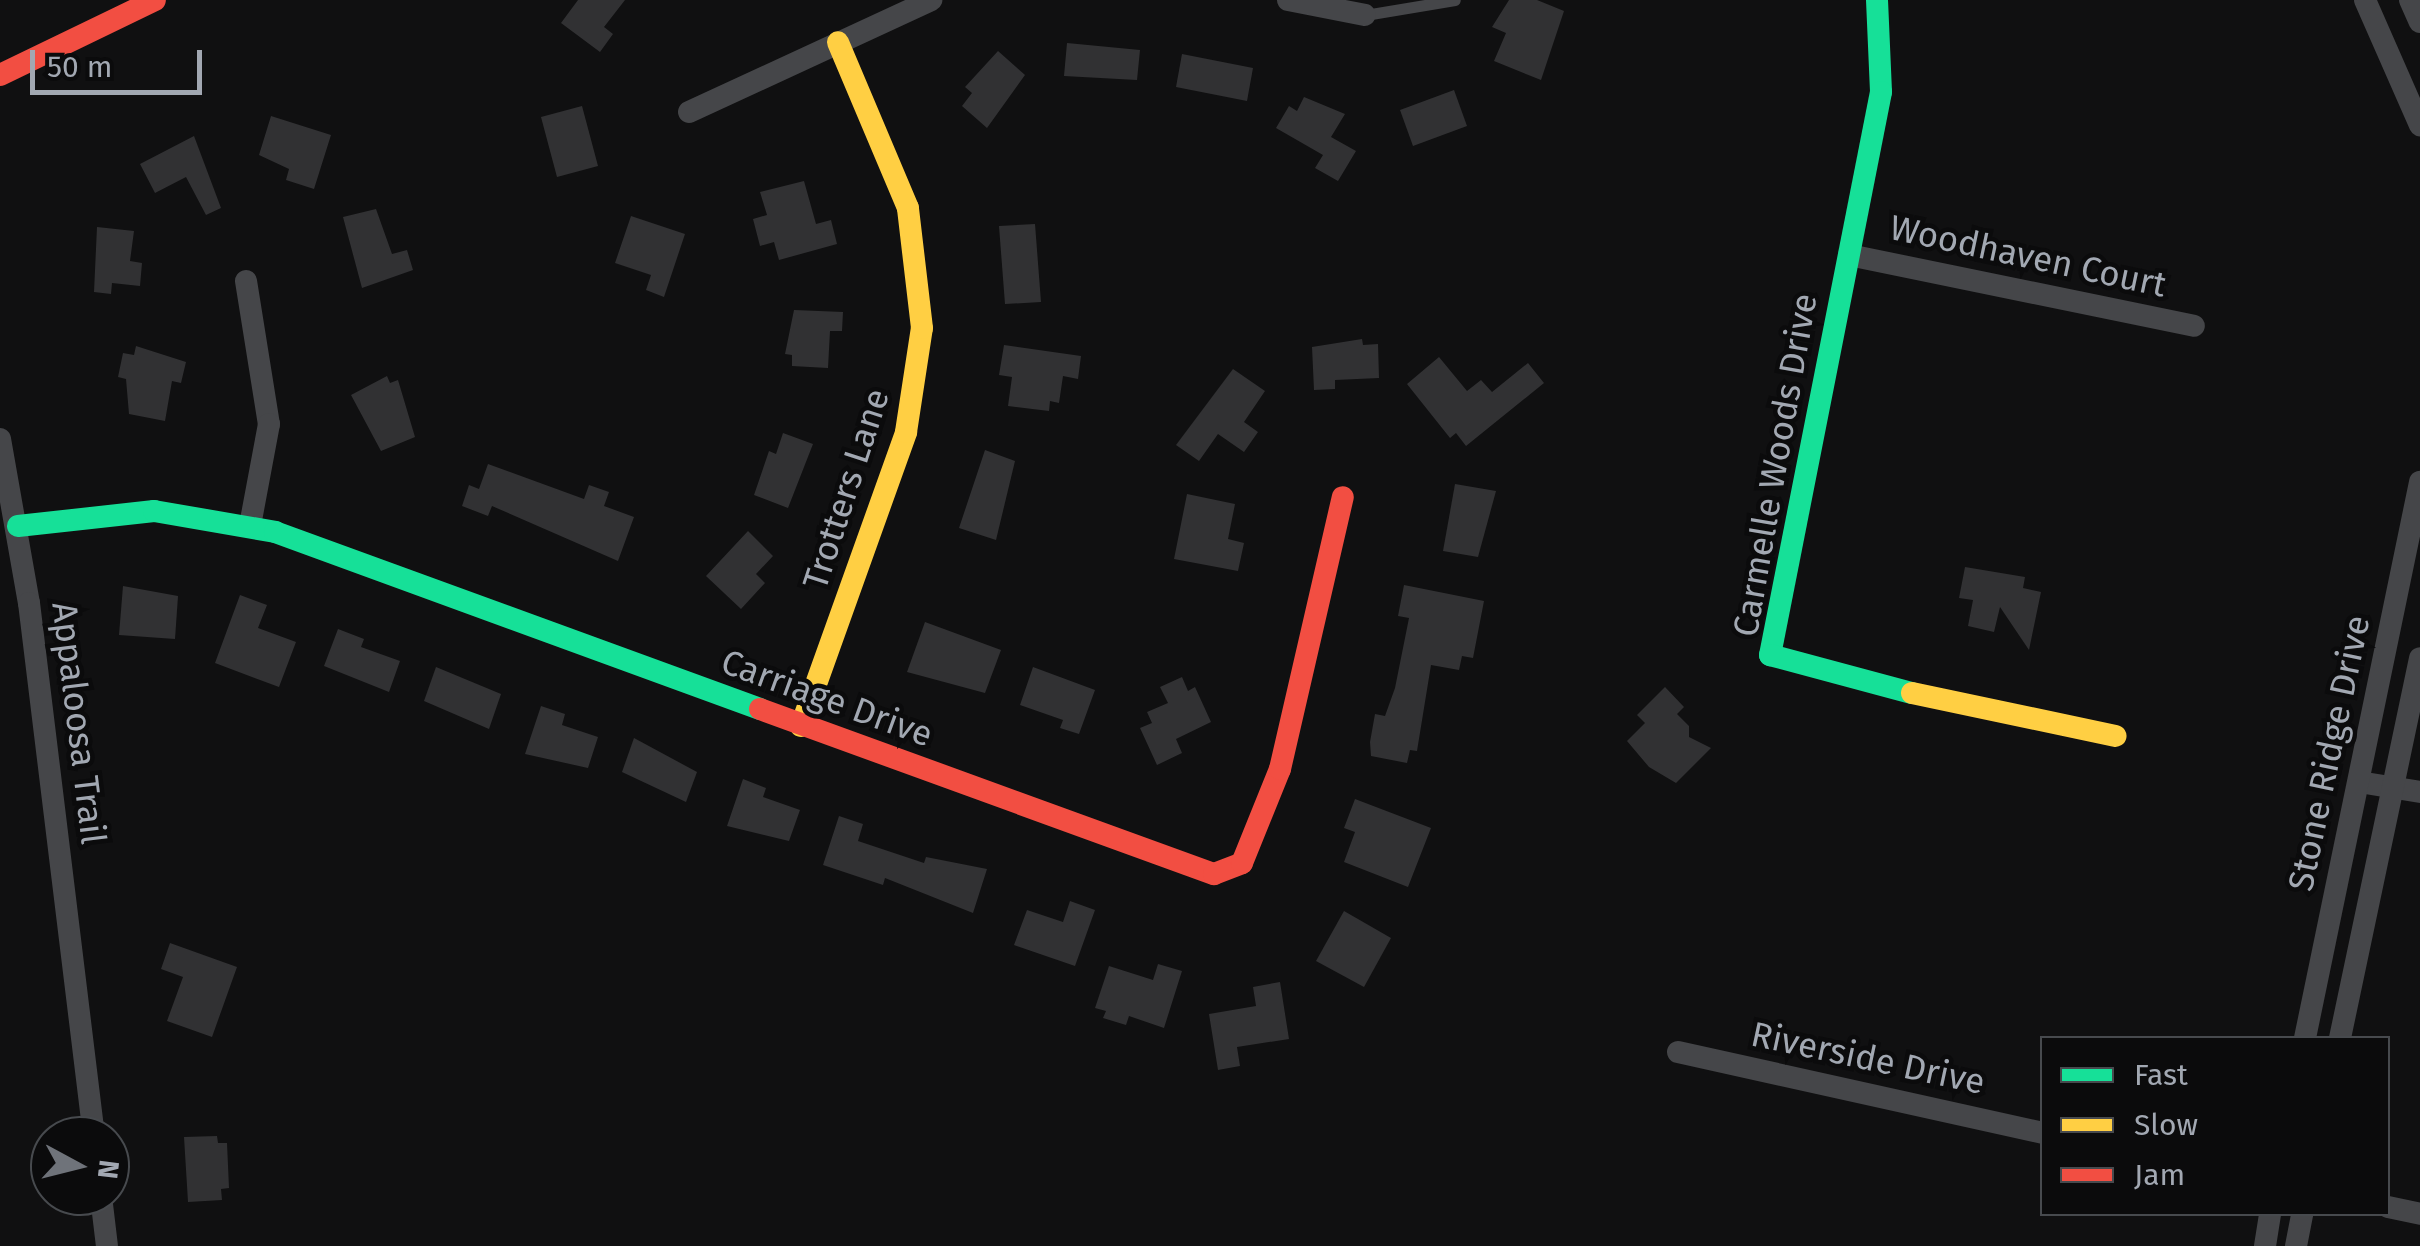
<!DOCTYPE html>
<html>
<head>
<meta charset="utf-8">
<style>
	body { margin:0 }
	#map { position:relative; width:2420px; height:1246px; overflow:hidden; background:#101011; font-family:"Fira Sans",sans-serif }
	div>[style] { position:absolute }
	.building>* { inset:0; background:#313133 }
	.lane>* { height:11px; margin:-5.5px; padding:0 5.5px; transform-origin:5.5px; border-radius:5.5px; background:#454649 }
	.street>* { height:22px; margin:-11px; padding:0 11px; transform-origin:11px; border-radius:11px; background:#454649 }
	.fast>* { height:22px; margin:-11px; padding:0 11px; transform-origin:11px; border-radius:11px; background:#16e098 }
	.slow>* { height:22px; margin:-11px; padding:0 11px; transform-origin:11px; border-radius:11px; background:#ffcf43 }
	.jam>* { height:22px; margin:-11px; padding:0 11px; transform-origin:11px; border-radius:11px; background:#f24e42 }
	span { translate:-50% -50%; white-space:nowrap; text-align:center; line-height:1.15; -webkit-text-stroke:9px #0b0b0c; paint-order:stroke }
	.street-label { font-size:35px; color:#a2a8b2 }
	.legend { position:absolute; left:2040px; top:1036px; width:350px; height:180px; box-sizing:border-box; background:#0b0b0c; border:2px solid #474a4e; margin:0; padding:12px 18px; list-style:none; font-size:30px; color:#a2a8b2 }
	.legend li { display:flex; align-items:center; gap:20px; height:50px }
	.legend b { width:50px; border:2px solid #474a4e }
	.north { position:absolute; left:30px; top:1116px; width:100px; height:100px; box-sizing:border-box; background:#0b0b0c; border:2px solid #474a4e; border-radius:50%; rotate:97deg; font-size:28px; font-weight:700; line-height:40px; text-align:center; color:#a2a8b2 }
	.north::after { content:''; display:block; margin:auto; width:35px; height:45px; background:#6f737a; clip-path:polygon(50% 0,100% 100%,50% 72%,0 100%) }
	.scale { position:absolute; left:30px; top:50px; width:172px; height:45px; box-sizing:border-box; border:5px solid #a2a8b2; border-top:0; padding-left:12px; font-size:30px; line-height:35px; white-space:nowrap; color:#a2a8b2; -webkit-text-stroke:8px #0b0b0c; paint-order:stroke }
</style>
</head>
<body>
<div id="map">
	<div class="building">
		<div style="clip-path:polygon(578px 0,625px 0,604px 27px,613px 34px,600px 52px,561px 23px)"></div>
		<div style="clip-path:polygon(1509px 0,1537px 0,1564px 11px,1541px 80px,1494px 61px,1506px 33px,1492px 27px)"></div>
		<div style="clip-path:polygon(1067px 43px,1140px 50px,1137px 80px,1064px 76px)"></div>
		<div style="clip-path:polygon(998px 51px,1025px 75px,987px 128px,962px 106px,972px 93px,965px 87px)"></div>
		<div style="clip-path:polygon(1182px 54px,1253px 68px,1247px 101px,1176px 87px)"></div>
		<div style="clip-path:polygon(1454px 90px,1467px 126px,1413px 146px,1400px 110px)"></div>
		<div style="clip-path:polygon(1304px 97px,1345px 114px,1331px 137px,1356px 151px,1338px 181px,1315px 168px,1323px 155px,1276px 128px,1289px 106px,1297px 111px)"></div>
		<div style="clip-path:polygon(582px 106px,598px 166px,557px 177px,541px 117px)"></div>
		<div style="clip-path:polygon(271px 116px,331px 135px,314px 189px,286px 180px,289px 169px,259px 155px)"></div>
		<div style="clip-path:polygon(194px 136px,221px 208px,206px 215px,186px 177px,155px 193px,140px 164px)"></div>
		<div style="clip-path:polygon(804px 181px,816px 224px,831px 220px,837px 244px,779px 260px,774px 242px,760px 246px,753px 219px,767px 215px,760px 192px)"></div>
		<div style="clip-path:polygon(376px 209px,392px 254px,407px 250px,413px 270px,362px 288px,343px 217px)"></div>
		<div style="clip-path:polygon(631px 216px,685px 234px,664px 297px,646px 290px,651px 275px,615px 263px)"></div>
		<div style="clip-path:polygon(1035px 224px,1041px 302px,1005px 304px,999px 226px)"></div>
		<div style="clip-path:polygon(97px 227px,134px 231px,130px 261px,142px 263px,140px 286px,112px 283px,111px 294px,94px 292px)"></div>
		<div style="clip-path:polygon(794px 310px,843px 312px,842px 331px,830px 331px,828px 368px,792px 366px,792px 355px,785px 354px)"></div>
		<div style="clip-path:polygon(1362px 339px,1363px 345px,1378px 344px,1379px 378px,1335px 380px,1335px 389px,1314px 390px,1312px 347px)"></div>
		<div style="clip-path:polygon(1004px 345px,1081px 356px,1078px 379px,1063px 376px,1059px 403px,1050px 401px,1049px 411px,1008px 406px,1012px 377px,999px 375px)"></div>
		<div style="clip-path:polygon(136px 346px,186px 362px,181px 383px,172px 381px,165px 421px,129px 414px,126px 379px,118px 377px,123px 353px,134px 355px)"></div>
		<div style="clip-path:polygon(1439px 357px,1467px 391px,1481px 380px,1492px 392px,1528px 363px,1544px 383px,1466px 446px,1456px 433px,1450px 438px,1407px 384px)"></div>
		<div style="clip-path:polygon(1233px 369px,1265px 391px,1244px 422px,1258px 432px,1244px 452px,1218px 434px,1199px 461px,1176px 445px)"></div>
		<div style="clip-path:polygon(387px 376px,390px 383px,398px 380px,415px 437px,381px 451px,351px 395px)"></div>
		<div style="clip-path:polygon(783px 433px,813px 444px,788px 508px,754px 495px,769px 451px,776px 454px)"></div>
		<div style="clip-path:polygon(985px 450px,1015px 461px,996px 540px,959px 528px)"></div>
		<div style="clip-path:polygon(488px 464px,584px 499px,589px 485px,609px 492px,604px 506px,634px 517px,618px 561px,492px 506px,488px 516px,462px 506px,469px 485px,479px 489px)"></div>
		<div style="clip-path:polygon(1455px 484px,1496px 491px,1478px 557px,1443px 551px)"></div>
		<div style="clip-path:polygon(1187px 494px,1235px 504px,1228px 539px,1244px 543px,1238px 571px,1174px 559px)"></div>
		<div style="clip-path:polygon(748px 531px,773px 556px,756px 574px,765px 583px,741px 609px,706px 576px)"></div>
		<div style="clip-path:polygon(1965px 567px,2025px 577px,2023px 588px,2041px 592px,2029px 650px,2000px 607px,1994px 632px,1968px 626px,1973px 600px,1959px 598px)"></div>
		<div style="clip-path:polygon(1404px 585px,1484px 601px,1473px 658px,1462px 656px,1459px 670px,1431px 665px,1417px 751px,1410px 750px,1407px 763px,1371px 756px,1370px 742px,1375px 714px,1385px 716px,1395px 688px,1409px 618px,1398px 616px)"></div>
		<div style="clip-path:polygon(123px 586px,178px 596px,175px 639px,119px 635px)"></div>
		<div style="clip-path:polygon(240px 595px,267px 605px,258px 628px,296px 642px,279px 687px,215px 663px)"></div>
		<div style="clip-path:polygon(925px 622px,1001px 650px,985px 693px,907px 672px)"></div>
		<div style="clip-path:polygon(338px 629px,364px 639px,361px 647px,400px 661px,389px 692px,324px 666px)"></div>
		<div style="clip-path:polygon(436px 667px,501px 694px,489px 729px,424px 701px)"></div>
		<div style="clip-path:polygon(1033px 667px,1095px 690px,1079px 734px,1060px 728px,1063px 720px,1020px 705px)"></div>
		<div style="clip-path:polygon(1182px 677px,1188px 691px,1195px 687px,1211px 722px,1176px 739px,1182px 753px,1157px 765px,1140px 728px,1152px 723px,1147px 712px,1168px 703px,1160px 687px)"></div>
		<div style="clip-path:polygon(1665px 687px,1684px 707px,1677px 714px,1689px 726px,1689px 737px,1711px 748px,1676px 783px,1649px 767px,1627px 741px,1645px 723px,1637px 715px)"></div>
		<div style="clip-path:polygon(541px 706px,565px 714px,562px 725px,598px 737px,588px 768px,525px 754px)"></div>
		<div style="clip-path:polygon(634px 738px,697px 772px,686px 802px,622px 772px)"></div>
		<div style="clip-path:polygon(743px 779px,766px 788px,763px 797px,800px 810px,789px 841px,727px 826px)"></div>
		<div style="clip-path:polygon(1355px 799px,1431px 828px,1408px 887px,1344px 862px,1355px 832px,1344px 828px)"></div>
		<div style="clip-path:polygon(839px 816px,863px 824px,858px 841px,924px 863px,926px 857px,987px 869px,973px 913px,885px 878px,883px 885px,823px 865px)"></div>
		<div style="clip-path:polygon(1070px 901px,1095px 910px,1075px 966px,1014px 945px,1027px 910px,1063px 922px)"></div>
		<div style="clip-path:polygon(1344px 911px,1391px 938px,1364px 987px,1316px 961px)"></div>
		<div style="clip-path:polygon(170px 943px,237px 967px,212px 1037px,167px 1021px,183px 977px,161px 969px)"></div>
		<div style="clip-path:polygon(1158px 964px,1182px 971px,1164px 1028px,1129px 1016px,1126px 1025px,1103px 1018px,1106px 1011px,1095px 1008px,1109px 966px,1153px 980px)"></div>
		<div style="clip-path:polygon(1280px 982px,1289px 1039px,1237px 1047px,1240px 1066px,1218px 1070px,1209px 1014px,1256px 1006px,1253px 987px)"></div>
		<div style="clip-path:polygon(217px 1136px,218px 1143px,227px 1143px,229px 1188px,221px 1189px,222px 1200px,188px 1202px,184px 1137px)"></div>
	</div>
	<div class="lane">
		<div style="left:1365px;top:15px;width:91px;rotate:-9.5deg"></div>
	</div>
	<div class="street">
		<div style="left:1288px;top:0;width:78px;rotate:11deg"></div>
		<div style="left:2365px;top:0;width:137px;rotate:66.3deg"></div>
		<div style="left:2410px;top:0;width:24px;rotate:66deg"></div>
		<div style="left:689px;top:112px;width:267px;rotate:-24.8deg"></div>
		<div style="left:1849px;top:255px;width:352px;rotate:11.6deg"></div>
		<div style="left:246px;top:281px;width:145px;rotate:80.9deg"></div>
		<div style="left:269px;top:424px;width:104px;rotate:100.6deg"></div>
		<div style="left:0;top:439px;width:167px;rotate:80deg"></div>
		<div style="left:29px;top:603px;width:537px;rotate:83.05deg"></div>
		<div style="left:2359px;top:782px;width:62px;rotate:9.3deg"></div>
		<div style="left:2305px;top:1038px;width:568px;rotate:-78.31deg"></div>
		<div style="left:2340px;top:1038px;width:388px;rotate:-78.1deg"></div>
		<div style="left:1678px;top:1052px;width:373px;rotate:12.5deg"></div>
		<div style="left:101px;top:1196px;width:50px;rotate:83.2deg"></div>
		<div style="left:2388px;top:1207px;width:33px;rotate:12deg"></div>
		<div style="left:2265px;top:1246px;width:32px;rotate:-81deg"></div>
		<div style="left:2296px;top:1246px;width:33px;rotate:-79deg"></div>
	</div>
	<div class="fast">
		<div style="left:1877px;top:0;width:92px;rotate:87.5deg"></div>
		<div style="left:1881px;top:92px;width:574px;rotate:101.15deg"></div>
		<div style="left:1770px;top:655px;width:147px;rotate:15deg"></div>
		<div style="left:18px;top:526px;width:137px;rotate:-6.3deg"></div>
		<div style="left:154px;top:511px;width:123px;rotate:9.8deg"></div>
		<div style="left:275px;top:532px;width:516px;rotate:20.05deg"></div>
	</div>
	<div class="slow">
		<div style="left:1912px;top:693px;width:208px;rotate:11.9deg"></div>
		<div style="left:801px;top:726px;width:312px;rotate:-70.3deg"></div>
		<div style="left:906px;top:432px;width:105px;rotate:-81.3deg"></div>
		<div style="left:922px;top:328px;width:121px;rotate:-96.7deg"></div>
		<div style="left:908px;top:208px;width:180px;rotate:-112.9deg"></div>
	</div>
	<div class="jam">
		<div style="left:0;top:75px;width:172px;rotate:-25.8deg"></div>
		<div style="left:760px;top:709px;width:483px;rotate:20deg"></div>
		<div style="left:1214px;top:874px;width:30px;rotate:-21deg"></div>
		<div style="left:1242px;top:863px;width:101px;rotate:-68deg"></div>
		<div style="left:1280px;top:769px;width:279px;rotate:-77deg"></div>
	</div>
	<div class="street-label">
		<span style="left:2028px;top:256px;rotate:12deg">Woodhaven Court</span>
		<span style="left:1775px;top:465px;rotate:-80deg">Carmelle Woods Drive</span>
		<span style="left:846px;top:489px;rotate:-72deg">Trotters Lane</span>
		<span style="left:827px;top:698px;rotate:20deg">Carriage Drive</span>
		<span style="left:79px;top:723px;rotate:83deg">Appaloosa Trail</span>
		<span style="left:2329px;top:753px;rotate:-78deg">Stone Ridge Drive</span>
		<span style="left:1868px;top:1058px;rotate:12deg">Riverside Drive</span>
	</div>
	<ul class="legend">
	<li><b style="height:12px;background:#16e098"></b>Fast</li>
	<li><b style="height:12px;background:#ffcf43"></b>Slow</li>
	<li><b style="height:12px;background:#f24e42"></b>Jam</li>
	</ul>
	<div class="north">N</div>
	<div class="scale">50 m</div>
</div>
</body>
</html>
